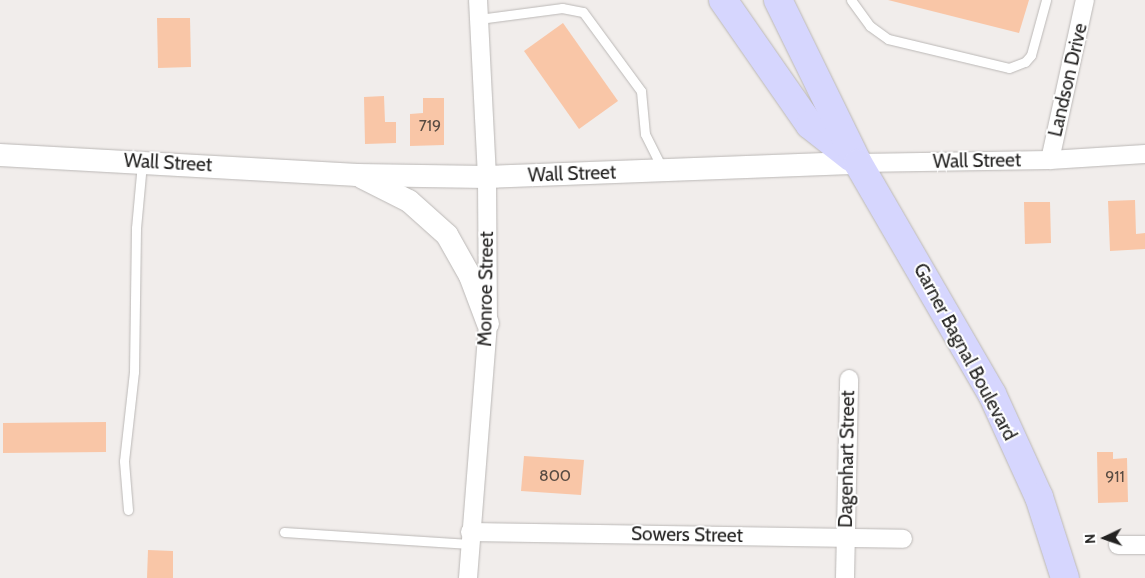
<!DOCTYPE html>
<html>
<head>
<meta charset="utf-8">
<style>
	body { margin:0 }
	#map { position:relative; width:1145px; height:578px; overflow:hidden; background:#f1edeb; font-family:Cabin,sans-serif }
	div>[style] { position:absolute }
	.building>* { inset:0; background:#f9c6a7 }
	.roads { filter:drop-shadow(0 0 1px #bbb8b6) drop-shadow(0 0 1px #bbb8b6) }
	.service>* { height:9px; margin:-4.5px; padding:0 4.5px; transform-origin:4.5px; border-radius:4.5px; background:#fff }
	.minor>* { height:18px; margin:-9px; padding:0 9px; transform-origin:9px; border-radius:9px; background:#fff }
	.tertiary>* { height:22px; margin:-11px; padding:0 11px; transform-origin:11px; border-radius:11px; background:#fff }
	.trunk>* { height:28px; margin:-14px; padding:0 14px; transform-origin:14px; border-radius:14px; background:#d6d6fe }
	span { translate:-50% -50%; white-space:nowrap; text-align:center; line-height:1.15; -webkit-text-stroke:4px #fff; paint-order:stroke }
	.number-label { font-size:16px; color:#584b42 }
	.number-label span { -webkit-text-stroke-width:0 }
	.street-label { font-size:19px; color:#232221 }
	.north { position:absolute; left:1080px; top:513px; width:50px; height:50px; -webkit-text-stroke:4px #fff; paint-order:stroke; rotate:267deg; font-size:14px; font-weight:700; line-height:20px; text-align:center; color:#232221 }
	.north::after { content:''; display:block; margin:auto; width:18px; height:22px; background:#232221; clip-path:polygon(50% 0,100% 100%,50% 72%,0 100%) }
</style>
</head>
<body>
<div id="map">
	<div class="building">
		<div style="clip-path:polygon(888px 0,1029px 0,1019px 33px)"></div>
		<div style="clip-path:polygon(157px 18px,190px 18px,191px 67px,158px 68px)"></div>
		<div style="clip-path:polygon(563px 23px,618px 101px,579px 129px,524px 51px)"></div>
		<div style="clip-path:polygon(384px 96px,385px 122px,396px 122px,396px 143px,365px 144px,364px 97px)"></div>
		<div style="clip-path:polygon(423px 98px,444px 98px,444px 145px,410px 146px,410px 114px,423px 113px)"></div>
		<div style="clip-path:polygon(1135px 200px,1136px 234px,1145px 233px,1145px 249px,1110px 251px,1108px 201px)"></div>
		<div style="clip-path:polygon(1024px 202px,1050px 202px,1051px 243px,1025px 244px)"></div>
		<div style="clip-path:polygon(106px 422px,106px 452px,3px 453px,3px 423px)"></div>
		<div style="clip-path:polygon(1097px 452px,1113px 452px,1113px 459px,1127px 458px,1128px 502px,1098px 503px)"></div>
		<div style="clip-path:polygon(524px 456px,584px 460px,581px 495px,521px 491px)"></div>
		<div style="clip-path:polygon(148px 550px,173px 551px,173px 578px,147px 578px)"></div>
	</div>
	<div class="roads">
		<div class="service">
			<div style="left:851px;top:0;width:32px;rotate:54deg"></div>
			<div style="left:870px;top:26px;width:22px;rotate:36deg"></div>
			<div style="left:888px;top:39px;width:124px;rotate:13.5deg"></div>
			<div style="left:1009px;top:68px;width:17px;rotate:-21deg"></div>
			<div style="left:1025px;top:62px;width:9px;rotate:-49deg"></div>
			<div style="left:1031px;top:55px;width:57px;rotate:-74.7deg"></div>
			<div style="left:479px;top:19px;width:84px;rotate:-7.5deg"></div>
			<div style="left:562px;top:8px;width:21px;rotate:11deg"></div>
			<div style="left:583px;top:12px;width:98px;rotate:53.7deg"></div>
			<div style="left:641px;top:91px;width:43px;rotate:84.7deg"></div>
			<div style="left:645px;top:134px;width:40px;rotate:63.4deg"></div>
			<div style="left:128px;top:510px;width:49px;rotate:-94.7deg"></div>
			<div style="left:124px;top:461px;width:90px;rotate:-83.6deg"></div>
			<div style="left:134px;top:372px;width:144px;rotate:-89.2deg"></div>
			<div style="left:136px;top:228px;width:65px;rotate:-84.7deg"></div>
			<div style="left:284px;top:532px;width:186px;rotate:3.7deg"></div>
		</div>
		<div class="minor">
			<div style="left:1050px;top:160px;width:164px;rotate:-77.7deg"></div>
			<div style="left:858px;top:163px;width:192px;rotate:-0.9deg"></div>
			<div style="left:1050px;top:160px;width:95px;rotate:-3.6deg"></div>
			<div style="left:470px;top:532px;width:433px;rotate:0.9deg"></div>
			<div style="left:1118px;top:545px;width:27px"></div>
			<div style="left:468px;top:578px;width:255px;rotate:-85.5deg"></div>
			<div style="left:488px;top:324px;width:147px;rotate:-90.4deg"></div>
			<div style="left:487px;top:177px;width:177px;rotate:-92.9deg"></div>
			<div style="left:845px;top:578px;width:199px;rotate:-88.8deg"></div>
		</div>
		<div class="tertiary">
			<div style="left:0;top:155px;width:358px;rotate:3.2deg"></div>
			<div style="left:357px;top:175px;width:130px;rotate:0.9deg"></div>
			<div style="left:487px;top:177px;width:371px;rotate:-2.2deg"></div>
			<div style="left:363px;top:178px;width:51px;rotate:26.6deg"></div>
			<div style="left:409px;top:201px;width:51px;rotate:41.8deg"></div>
			<div style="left:447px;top:235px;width:47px;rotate:60.7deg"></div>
			<div style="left:470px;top:276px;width:51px;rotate:69.4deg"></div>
		</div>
		<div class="trunk">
			<div style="left:723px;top:0;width:152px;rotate:55.2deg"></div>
			<div style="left:810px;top:125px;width:53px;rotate:38.2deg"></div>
			<div style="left:778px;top:0;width:182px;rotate:63.9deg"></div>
			<div style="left:858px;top:163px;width:267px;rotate:59.9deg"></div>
			<div style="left:992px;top:394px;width:113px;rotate:65.5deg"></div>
			<div style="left:1039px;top:497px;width:85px;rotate:72.2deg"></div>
		</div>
	</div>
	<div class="number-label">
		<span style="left:430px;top:126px">719</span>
		<span style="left:555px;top:476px">800</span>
		<span style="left:1115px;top:477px">911</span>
	</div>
	<div class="street-label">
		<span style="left:1068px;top:80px;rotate:-77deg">Landson Drive</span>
		<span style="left:977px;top:161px;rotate:-1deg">Wall Street</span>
		<span style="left:168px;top:163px;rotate:3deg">Wall Street</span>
		<span style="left:572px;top:174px;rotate:-2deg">Wall Street</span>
		<span style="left:486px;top:289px;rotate:-89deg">Monroe Street</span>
		<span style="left:965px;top:352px;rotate:62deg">Garner Bagnal Boulevard</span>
		<span style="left:847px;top:459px;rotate:-89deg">Dagenhart Street</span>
		<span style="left:687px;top:535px;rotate:1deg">Sowers Street</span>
	</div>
	<div class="north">N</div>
</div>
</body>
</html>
